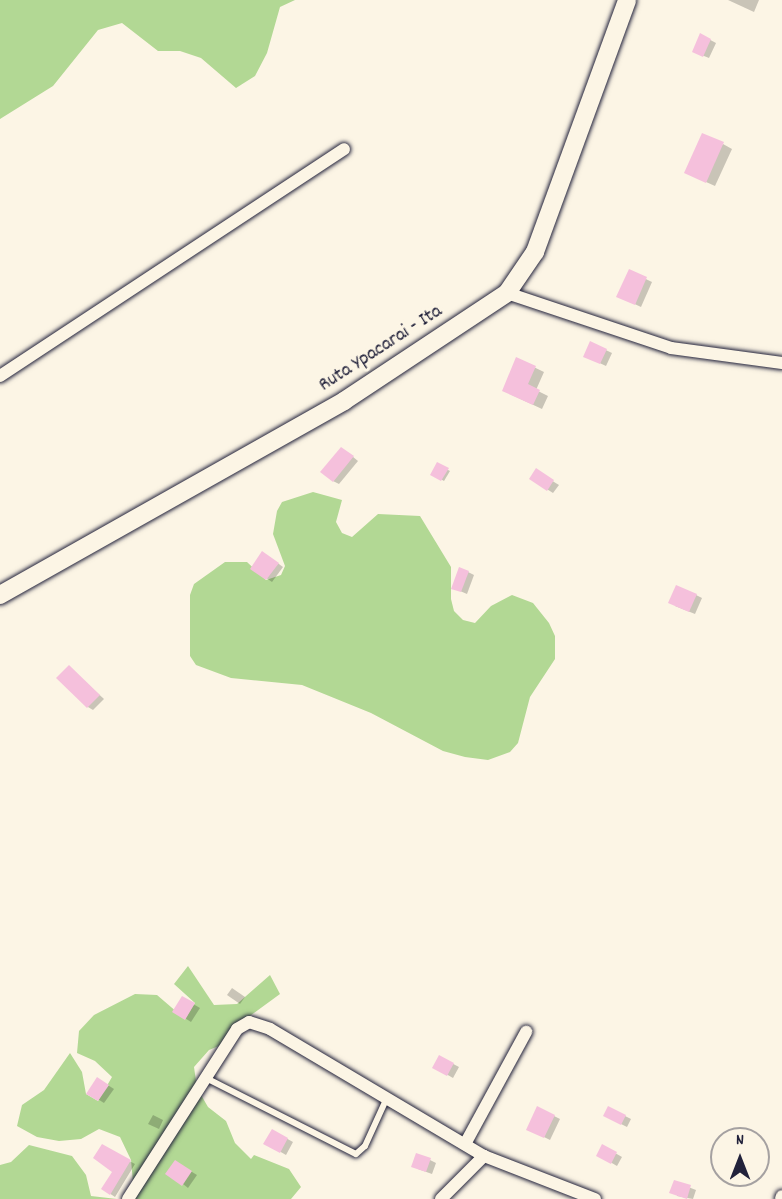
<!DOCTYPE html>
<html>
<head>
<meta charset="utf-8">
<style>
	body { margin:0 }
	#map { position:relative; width:782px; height:1199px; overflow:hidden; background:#fcf5e5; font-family:Dekko,sans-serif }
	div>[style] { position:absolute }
	.green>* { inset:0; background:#b2d894 }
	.shadow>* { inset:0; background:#0003 }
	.building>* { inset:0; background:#f5c0dc }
	.roads { filter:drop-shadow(0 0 2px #22223b) drop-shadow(0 0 2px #22223b) }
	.lane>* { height:6px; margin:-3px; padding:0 3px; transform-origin:3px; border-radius:3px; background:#fcf5e5 }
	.street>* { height:12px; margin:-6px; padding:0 6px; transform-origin:6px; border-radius:6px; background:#fcf5e5 }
	.secondary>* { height:18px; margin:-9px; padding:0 9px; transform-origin:9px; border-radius:9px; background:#fcf5e5 }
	span { translate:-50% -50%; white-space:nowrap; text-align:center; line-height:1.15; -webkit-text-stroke:6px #fcf5e5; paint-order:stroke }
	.street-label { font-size:20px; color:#22223b }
	.north { position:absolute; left:710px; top:1127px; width:60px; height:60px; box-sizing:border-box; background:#fcf5e5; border:2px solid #a5a1a1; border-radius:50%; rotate:0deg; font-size:16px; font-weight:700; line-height:24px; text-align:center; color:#22223b }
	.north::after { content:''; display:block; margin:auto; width:21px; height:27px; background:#22223b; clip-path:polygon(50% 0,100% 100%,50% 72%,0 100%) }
</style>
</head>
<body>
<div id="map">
	<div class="green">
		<div style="clip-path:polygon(0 0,295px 0,280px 7px,267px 53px,255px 76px,236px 88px,201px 58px,180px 51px,158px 51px,122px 23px,98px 30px,53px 86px,0 119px)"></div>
		<div style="clip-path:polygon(313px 492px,342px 500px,336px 522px,342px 533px,352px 537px,378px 514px,420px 516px,451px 567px,451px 599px,454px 611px,463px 620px,475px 623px,491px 606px,512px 595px,533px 603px,549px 623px,555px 636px,555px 659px,530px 697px,518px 743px,510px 752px,488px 760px,465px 757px,443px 751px,371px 713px,302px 685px,231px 678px,196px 665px,190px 656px,190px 595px,194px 584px,225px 562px,247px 562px,266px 580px,281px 575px,285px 566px,273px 534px,277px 511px,282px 502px)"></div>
		<div style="clip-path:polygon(188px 966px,214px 1005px,237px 1004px,270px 975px,280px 994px,243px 1021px,231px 1041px,209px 1050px,194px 1067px,197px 1088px,208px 1107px,226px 1121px,235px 1143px,251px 1159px,254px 1155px,289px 1169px,301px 1187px,291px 1199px,122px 1199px,133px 1182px,131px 1160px,120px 1137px,99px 1129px,81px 1139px,59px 1141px,37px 1137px,17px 1126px,22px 1105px,44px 1090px,70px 1053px,82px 1072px,86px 1094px,98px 1101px,112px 1077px,95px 1061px,77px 1053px,79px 1031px,94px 1015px,135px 994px,157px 995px,185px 1019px,195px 1003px,174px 984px)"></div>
		<div style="clip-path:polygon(29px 1145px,72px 1156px,86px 1175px,91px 1196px,117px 1199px,0 1199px,0 1165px,11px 1162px)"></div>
	</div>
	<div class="shadow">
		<div style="clip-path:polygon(728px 0,759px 0,754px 12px)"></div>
		<div style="clip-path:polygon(701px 35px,716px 43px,709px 58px,699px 54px)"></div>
		<div style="clip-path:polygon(723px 144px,732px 149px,715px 186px,695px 177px)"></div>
		<div style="clip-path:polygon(629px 271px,652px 282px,641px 307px,624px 299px)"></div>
		<div style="clip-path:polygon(591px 343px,612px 353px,606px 366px,591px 359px)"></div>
		<div style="clip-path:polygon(517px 359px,544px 372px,536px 390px,548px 396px,542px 409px,512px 395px)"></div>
		<div style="clip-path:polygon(347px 452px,358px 461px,339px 484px,333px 481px)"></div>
		<div style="clip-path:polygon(437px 464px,450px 471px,444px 481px,432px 474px)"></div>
		<div style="clip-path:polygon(536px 471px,559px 485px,553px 493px,531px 479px)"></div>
		<div style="clip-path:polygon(268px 556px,283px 567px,272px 582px,252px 568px)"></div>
		<div style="clip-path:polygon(468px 572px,474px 575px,467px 594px,453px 588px)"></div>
		<div style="clip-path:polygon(696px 595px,702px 598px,695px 614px,675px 606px)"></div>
		<div style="clip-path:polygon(69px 667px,104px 699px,93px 710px,88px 707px)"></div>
		<div style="clip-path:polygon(232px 988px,245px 997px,240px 1004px,227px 995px)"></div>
		<div style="clip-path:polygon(183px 998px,200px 1008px,191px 1022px,174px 1011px)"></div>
		<div style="clip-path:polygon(440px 1057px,459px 1067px,453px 1078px,434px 1067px)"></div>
		<div style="clip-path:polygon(103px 1082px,114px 1089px,104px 1103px,88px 1093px)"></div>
		<div style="clip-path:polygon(153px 1115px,163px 1120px,159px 1129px,148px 1124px)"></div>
		<div style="clip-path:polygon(554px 1116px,560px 1119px,550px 1140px,534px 1132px)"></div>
		<div style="clip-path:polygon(625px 1116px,631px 1119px,627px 1127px,611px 1119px)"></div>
		<div style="clip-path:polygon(273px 1131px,293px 1142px,286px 1155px,265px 1143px)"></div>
		<div style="clip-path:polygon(102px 1146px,135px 1164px,115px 1197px,103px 1189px,114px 1171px)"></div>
		<div style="clip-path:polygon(603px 1146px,622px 1157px,617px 1166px,598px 1155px)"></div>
		<div style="clip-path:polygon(430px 1160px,436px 1163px,432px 1174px,418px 1169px)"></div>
		<div style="clip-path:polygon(176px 1162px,197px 1175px,188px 1188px,183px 1184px)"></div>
		<div style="clip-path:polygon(675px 1182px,696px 1190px,693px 1199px,677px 1196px)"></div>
	</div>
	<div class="building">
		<div style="clip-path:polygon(700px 33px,711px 39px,703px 57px,692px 52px)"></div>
		<div style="clip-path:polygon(702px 133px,724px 142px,706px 183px,684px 173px)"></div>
		<div style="clip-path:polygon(629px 269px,647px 277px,635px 305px,616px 297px)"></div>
		<div style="clip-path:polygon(590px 341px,607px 349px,600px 364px,583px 357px)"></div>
		<div style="clip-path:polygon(516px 357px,536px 366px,528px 384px,540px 390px,533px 405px,502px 391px)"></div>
		<div style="clip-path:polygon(341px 447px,354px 456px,333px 482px,320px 472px)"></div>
		<div style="clip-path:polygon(437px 462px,449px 468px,441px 481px,430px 475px)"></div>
		<div style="clip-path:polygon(536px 468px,554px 480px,547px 491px,529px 479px)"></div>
		<div style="clip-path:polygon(262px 551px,279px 563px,266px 580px,250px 569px)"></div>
		<div style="clip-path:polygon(459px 567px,469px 571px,461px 592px,451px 589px)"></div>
		<div style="clip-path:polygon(676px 585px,697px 594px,689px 612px,668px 603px)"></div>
		<div style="clip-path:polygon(69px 665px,100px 695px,87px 708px,56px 678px)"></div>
		<div style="clip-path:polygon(182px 996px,195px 1003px,185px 1020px,172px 1012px)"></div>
		<div style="clip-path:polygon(439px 1055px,454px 1063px,447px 1076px,432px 1068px)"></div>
		<div style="clip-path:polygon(97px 1077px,109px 1085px,98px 1101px,86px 1094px)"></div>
		<div style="clip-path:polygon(537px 1106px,555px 1115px,544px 1138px,526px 1130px)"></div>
		<div style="clip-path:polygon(608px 1106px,626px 1115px,621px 1125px,603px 1116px)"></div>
		<div style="clip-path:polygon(272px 1129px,288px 1138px,280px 1153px,263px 1144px)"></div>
		<div style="clip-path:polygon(102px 1144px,131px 1160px,110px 1195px,101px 1189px,112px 1172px,93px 1158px)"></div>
		<div style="clip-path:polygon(602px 1144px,617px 1152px,611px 1164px,596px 1156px)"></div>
		<div style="clip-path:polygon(416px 1153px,431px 1158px,426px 1172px,411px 1167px)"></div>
		<div style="clip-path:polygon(175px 1160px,192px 1171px,182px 1186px,165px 1174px)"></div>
		<div style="clip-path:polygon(674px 1180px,691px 1185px,687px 1199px,669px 1193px)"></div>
	</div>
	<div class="roads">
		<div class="lane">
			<div style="left:206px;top:1078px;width:168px;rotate:26.9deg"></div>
			<div style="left:356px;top:1154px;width:12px;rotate:-42deg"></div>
			<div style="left:365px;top:1146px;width:51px;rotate:-65.5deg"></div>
		</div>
		<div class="street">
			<div style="left:507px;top:293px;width:173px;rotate:18.5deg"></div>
			<div style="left:671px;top:348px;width:112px;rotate:7.7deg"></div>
			<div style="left:0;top:376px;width:412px;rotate:-33.4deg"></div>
			<div style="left:465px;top:1144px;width:128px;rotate:-61.4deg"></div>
			<div style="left:128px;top:1199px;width:202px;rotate:-57.3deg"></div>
			<div style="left:237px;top:1029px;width:14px;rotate:-30deg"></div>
			<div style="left:249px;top:1022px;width:22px;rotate:18deg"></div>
			<div style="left:270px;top:1029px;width:249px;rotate:30.7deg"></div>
			<div style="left:484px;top:1156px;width:119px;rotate:21.2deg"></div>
			<div style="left:441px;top:1199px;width:61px;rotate:-45deg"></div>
			<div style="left:781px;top:1199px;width:3px;rotate:-72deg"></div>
		</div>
		<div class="secondary">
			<div style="left:0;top:595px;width:395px;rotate:-29.4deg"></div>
			<div style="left:344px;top:401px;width:196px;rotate:-33.5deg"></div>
			<div style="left:507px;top:293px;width:50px;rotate:-55.7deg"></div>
			<div style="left:535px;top:252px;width:268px;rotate:-69.9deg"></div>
		</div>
	</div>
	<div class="street-label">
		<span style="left:381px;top:349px;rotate:-33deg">Ruta Ypacarai - Ita</span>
	</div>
	<div class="north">N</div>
</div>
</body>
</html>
